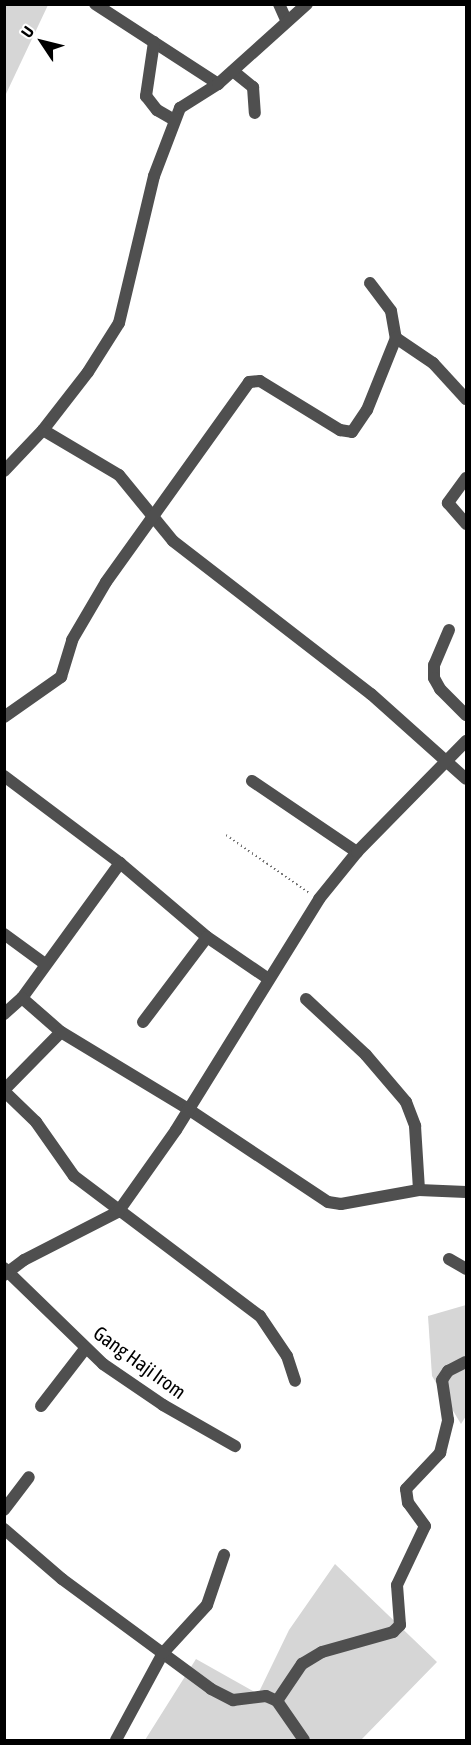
<!DOCTYPE html>
<html>
<head>
<meta charset="utf-8">
<style>
	body { margin:0 }
	#map { position:relative; width:471px; height:1745px; overflow:hidden; background:#fff; font-family:"Asap Condensed",sans-serif }
	div>[style] { position:absolute }
	.green>* { inset:0; background:#d6d6d6 }
	.path>* { height:2px; margin-top:-1px; transform-origin:0; background:repeating-linear-gradient(90deg,#717171 0 1.5px,transparent 0 4.5px) }
	.minor>* { height:12px; margin:-6px; padding:0 6px; transform-origin:6px; border-radius:6px; background:#4f4f4f }
	span { translate:-50% -50%; white-space:nowrap; text-align:center; line-height:1.15; -webkit-text-stroke:4.5px #fff; paint-order:stroke }
	.street-label { font-size:20px; color:#000 }
	.frame { position:absolute; inset:0; border:6px solid #000; pointer-events:none }
	.north { position:absolute; left:12px; top:12px; width:60px; height:60px; -webkit-text-stroke:4px #fff; paint-order:stroke; rotate:305deg; font-size:16px; font-weight:700; line-height:24px; text-align:center; color:#000 }
	.north::after { content:''; display:block; margin:auto; width:21px; height:27px; background:#000; clip-path:polygon(50% 0,100% 100%,50% 72%,0 100%) }
</style>
</head>
<body>
<div id="map">
	<div class="green">
		<div style="clip-path:polygon(5px 4px,48px 5px,5px 96px,4px 5px)"></div>
		<div style="clip-path:polygon(466px 1305px,466px 1416px,461px 1424px,432px 1376px,428px 1316px)"></div>
		<div style="clip-path:polygon(335px 1564px,437px 1662px,361px 1740px,145px 1740px,196px 1659px,258px 1694px,289px 1630px)"></div>
	</div>
	<div class="path">
		<div style="left:226px;top:835px;width:101px;rotate:34.9deg"></div>
	</div>
	<div class="minor">
		<div style="left:95px;top:4px;width:147px;rotate:33deg"></div>
		<div style="left:279px;top:4px;width:17px;rotate:66deg"></div>
		<div style="left:154px;top:42px;width:55px;rotate:98.4deg"></div>
		<div style="left:146px;top:96px;width:18px;rotate:52deg"></div>
		<div style="left:157px;top:110px;width:20px;rotate:30deg"></div>
		<div style="left:233px;top:71px;width:26px;rotate:39deg"></div>
		<div style="left:253px;top:87px;width:26px;rotate:86deg"></div>
		<div style="left:370px;top:283px;width:35px;rotate:53deg"></div>
		<div style="left:391px;top:311px;width:27px;rotate:80deg"></div>
		<div style="left:396px;top:338px;width:45px;rotate:34deg"></div>
		<div style="left:433px;top:363px;width:49px;rotate:47.5deg"></div>
		<div style="left:43px;top:430px;width:73px;rotate:-52.2deg"></div>
		<div style="left:88px;top:372px;width:58px;rotate:-57.7deg"></div>
		<div style="left:119px;top:323px;width:151px;rotate:-76.6deg"></div>
		<div style="left:154px;top:176px;width:73px;rotate:-69.1deg"></div>
		<div style="left:180px;top:108px;width:45px;rotate:-32.3deg"></div>
		<div style="left:218px;top:84px;width:120px;rotate:-42deg"></div>
		<div style="left:4px;top:471px;width:57px;rotate:-46.4deg"></div>
		<div style="left:43px;top:430px;width:88px;rotate:30.6deg"></div>
		<div style="left:119px;top:475px;width:85px;rotate:50.7deg"></div>
		<div style="left:173px;top:541px;width:250px;rotate:37.7deg"></div>
		<div style="left:371px;top:694px;width:127px;rotate:41.8deg"></div>
		<div style="left:466px;top:478px;width:31px;rotate:126deg"></div>
		<div style="left:448px;top:503px;width:28px;rotate:49deg"></div>
		<div style="left:449px;top:630px;width:38px;rotate:113deg"></div>
		<div style="left:434px;top:665px;width:13px;rotate:90deg"></div>
		<div style="left:434px;top:678px;width:13px;rotate:61deg"></div>
		<div style="left:440px;top:689px;width:37px;rotate:45deg"></div>
		<div style="left:4px;top:717px;width:70px;rotate:-35.1deg"></div>
		<div style="left:61px;top:677px;width:39px;rotate:-73deg"></div>
		<div style="left:72px;top:640px;width:67px;rotate:-59.6deg"></div>
		<div style="left:106px;top:582px;width:246px;rotate:-54.4deg"></div>
		<div style="left:249px;top:382px;width:11px;rotate:-5deg"></div>
		<div style="left:260px;top:381px;width:94px;rotate:31.5deg"></div>
		<div style="left:340px;top:430px;width:12px;rotate:9deg"></div>
		<div style="left:352px;top:432px;width:27px;rotate:-56deg"></div>
		<div style="left:367px;top:410px;width:78px;rotate:-68.1deg"></div>
		<div style="left:4px;top:776px;width:145px;rotate:36.9deg"></div>
		<div style="left:120px;top:863px;width:114px;rotate:40.4deg"></div>
		<div style="left:207px;top:937px;width:73px;rotate:34.3deg"></div>
		<div style="left:252px;top:781px;width:127px;rotate:34.1deg"></div>
		<div style="left:4px;top:934px;width:51px;rotate:36.2deg"></div>
		<div style="left:22px;top:998px;width:167px;rotate:-54deg"></div>
		<div style="left:306px;top:999px;width:82px;rotate:43deg"></div>
		<div style="left:366px;top:1055px;width:62px;rotate:49.6deg"></div>
		<div style="left:406px;top:1102px;width:26px;rotate:69deg"></div>
		<div style="left:415px;top:1126px;width:64px;rotate:86.4deg"></div>
		<div style="left:4px;top:1014px;width:24px;rotate:-42deg"></div>
		<div style="left:22px;top:998px;width:52px;rotate:41.1deg"></div>
		<div style="left:143px;top:1022px;width:106px;rotate:-53deg"></div>
		<div style="left:4px;top:1090px;width:81px;rotate:-45.5deg"></div>
		<div style="left:61px;top:1032px;width:149px;rotate:31.2deg"></div>
		<div style="left:188px;top:1109px;width:168px;rotate:33.6deg"></div>
		<div style="left:328px;top:1202px;width:13px;rotate:9deg"></div>
		<div style="left:341px;top:1204px;width:79px;rotate:-10.2deg"></div>
		<div style="left:419px;top:1190px;width:47px;rotate:2.4deg"></div>
		<div style="left:4px;top:1091px;width:45px;rotate:44.1deg"></div>
		<div style="left:36px;top:1122px;width:66px;rotate:54.9deg"></div>
		<div style="left:74px;top:1176px;width:233px;rotate:37deg"></div>
		<div style="left:260px;top:1316px;width:48px;rotate:56deg"></div>
		<div style="left:287px;top:1356px;width:26px;rotate:72deg"></div>
		<div style="left:449px;top:1259px;width:20px;rotate:30deg"></div>
		<div style="left:4px;top:1268px;width:138px;rotate:44.1deg"></div>
		<div style="left:103px;top:1364px;width:73px;rotate:34.3deg"></div>
		<div style="left:163px;top:1405px;width:83px;rotate:29.7deg"></div>
		<div style="left:4px;top:1275px;width:25px;rotate:-37deg"></div>
		<div style="left:24px;top:1260px;width:106px;rotate:-27.1deg"></div>
		<div style="left:118px;top:1212px;width:100px;rotate:-54.7deg"></div>
		<div style="left:176px;top:1130px;width:272px;rotate:-58.2deg"></div>
		<div style="left:319px;top:899px;width:60px;rotate:-51deg"></div>
		<div style="left:357px;top:852px;width:156px;rotate:-45.5deg"></div>
		<div style="left:41px;top:1406px;width:72px;rotate:-52.3deg"></div>
		<div style="left:4px;top:1510px;width:41px;rotate:-52.9deg"></div>
		<div style="left:4px;top:1529px;width:77px;rotate:40.8deg"></div>
		<div style="left:62px;top:1579px;width:185px;rotate:36.4deg"></div>
		<div style="left:211px;top:1689px;width:25px;rotate:27deg"></div>
		<div style="left:233px;top:1700px;width:33px;rotate:-7deg"></div>
		<div style="left:266px;top:1696px;width:12px;rotate:24deg"></div>
		<div style="left:277px;top:1701px;width:47px;rotate:55.3deg"></div>
		<div style="left:277px;top:1701px;width:45px;rotate:-56deg"></div>
		<div style="left:302px;top:1664px;width:23px;rotate:-31deg"></div>
		<div style="left:322px;top:1652px;width:74px;rotate:-15.7deg"></div>
		<div style="left:393px;top:1632px;width:10px;rotate:-45deg"></div>
		<div style="left:400px;top:1625px;width:40px;rotate:-94.3deg"></div>
		<div style="left:397px;top:1585px;width:65px;rotate:-64.6deg"></div>
		<div style="left:425px;top:1526px;width:29px;rotate:-126deg"></div>
		<div style="left:408px;top:1503px;width:14px;rotate:-98deg"></div>
		<div style="left:406px;top:1489px;width:50px;rotate:-46.6deg"></div>
		<div style="left:440px;top:1453px;width:34px;rotate:-76deg"></div>
		<div style="left:448px;top:1420px;width:40px;rotate:-98.5deg"></div>
		<div style="left:442px;top:1380px;width:11px;rotate:-56deg"></div>
		<div style="left:448px;top:1371px;width:20px;rotate:-27deg"></div>
		<div style="left:116px;top:1740px;width:99px;rotate:-61.6deg"></div>
		<div style="left:163px;top:1653px;width:65px;rotate:-47.5deg"></div>
		<div style="left:207px;top:1605px;width:53px;rotate:-71.2deg"></div>
	</div>
	<div class="street-label">
		<span style="left:140px;top:1362px;rotate:36deg">Gang Haji Irom</span>
	</div>
	<div class="frame"></div>
	<div class="north">U</div>
</div>
</body>
</html>
